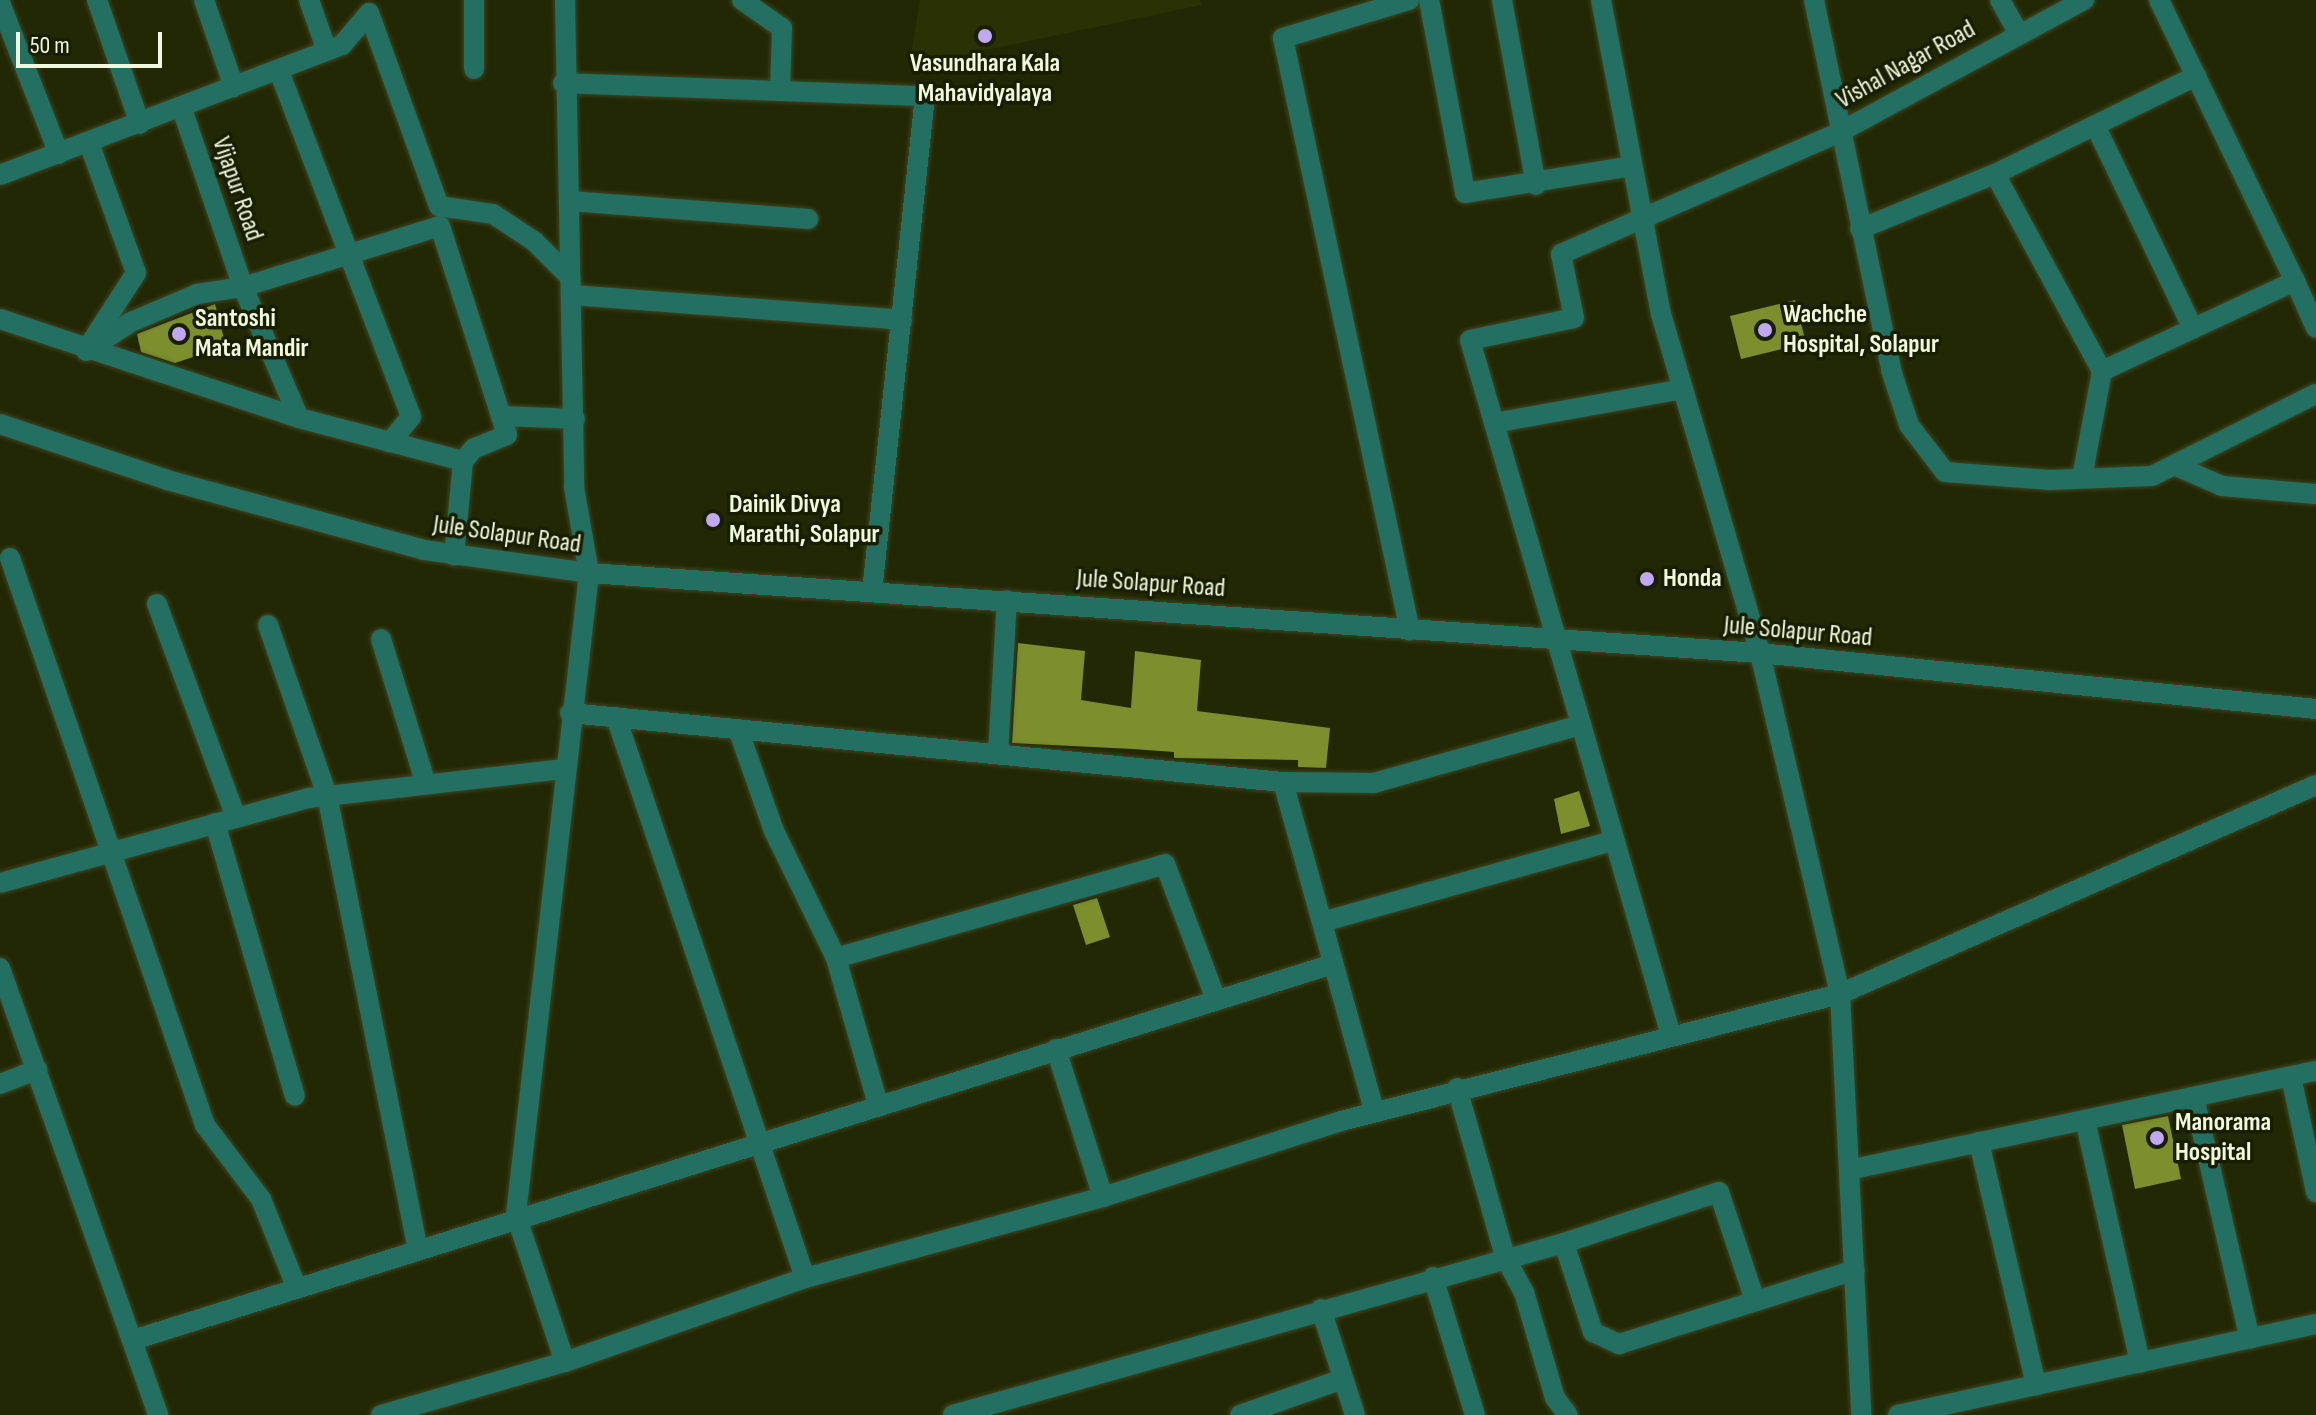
<!DOCTYPE html>
<html>
<head>
<meta charset="utf-8">
<style>
	body { margin:0 }
	#map { position:relative; width:2316px; height:1415px; overflow:hidden; background:#222803; font-family:"Sofia Sans Condensed",sans-serif }
	div>[style] { position:absolute }
	.built>* { inset:0; background:#2a3105 }
	.building>* { inset:0; background:#7d8e2d }
	.roads { filter:drop-shadow(0 0 2px #3f4522) drop-shadow(0 0 2px #3f4522) }
	.minor>* { height:20px; margin:-10px; padding:0 10px; transform-origin:10px; border-radius:10px; background:#236f61 }
	.dots>* { width:22px; height:22px; translate:-50% -50%; box-sizing:border-box; border:4px solid #181e00; border-radius:50% }
	span { translate:-50% -50%; white-space:nowrap; text-align:center; line-height:1.15; -webkit-text-stroke:7px #181e00; paint-order:stroke }
	.poi-label { font-size:26px; color:#f1f8dd; font-weight:700 }
	.left { translate:0 -50%; text-align:left }
	.street-label { font-size:26px; color:#f1f8dd }
	.scale { position:absolute; left:16px; top:32px; width:146px; height:36px; box-sizing:border-box; border:4px solid #f1f8dd; border-top:0; padding-left:10px; font-size:24px; line-height:28px; white-space:nowrap; color:#f1f8dd; -webkit-text-stroke:6px #181e00; paint-order:stroke }
</style>
</head>
<body>
<div id="map">
	<div class="built">
		<div style="clip-path:polygon(920px 0,1200px 0,1202px 5px,909px 66px)"></div>
	</div>
	<div class="building">
		<div style="clip-path:polygon(1795px 300px,1806px 343px,1741px 359px,1730px 316px)"></div>
		<div style="clip-path:polygon(215px 304px,226px 346px,175px 363px,141px 352px,137px 334px)"></div>
		<div style="clip-path:polygon(1018px 643px,1085px 651px,1081px 700px,1131px 708px,1135px 651px,1201px 660px,1197px 711px,1330px 728px,1326px 768px,1298px 767px,1298px 760px,1174px 758px,1174px 752px,1133px 749px,1012px 743px)"></div>
		<div style="clip-path:polygon(1579px 791px,1590px 826px,1561px 834px,1554px 799px)"></div>
		<div style="clip-path:polygon(1097px 898px,1110px 937px,1086px 945px,1073px 905px)"></div>
		<div style="clip-path:polygon(2168px 1116px,2181px 1179px,2135px 1189px,2122px 1125px)"></div>
	</div>
	<div class="roads">
		<div class="minor">
			<div style="left:97px;top:0;width:131px;rotate:70.9deg"></div>
			<div style="left:204px;top:0;width:92px;rotate:71deg"></div>
			<div style="left:309px;top:0;width:54px;rotate:70.6deg"></div>
			<div style="left:474px;top:0;width:69px;rotate:90deg"></div>
			<div style="left:565px;top:0;width:487px;rotate:88.9deg"></div>
			<div style="left:574px;top:487px;width:87px;rotate:80.1deg"></div>
			<div style="left:589px;top:573px;width:646px;rotate:96.49deg"></div>
			<div style="left:516px;top:1215px;width:155px;rotate:71.6deg"></div>
			<div style="left:742px;top:0;width:49px;rotate:35deg"></div>
			<div style="left:782px;top:28px;width:63px;rotate:91.8deg"></div>
			<div style="left:1409px;top:0;width:132px;rotate:163.2deg"></div>
			<div style="left:1283px;top:38px;width:606px;rotate:77.91deg"></div>
			<div style="left:1429px;top:0;width:196px;rotate:79.4deg"></div>
			<div style="left:1465px;top:193px;width:168px;rotate:-9.2deg"></div>
			<div style="left:1502px;top:0;width:188px;rotate:79.6deg"></div>
			<div style="left:1601px;top:0;width:320px;rotate:79.2deg"></div>
			<div style="left:1661px;top:314px;width:353px;rotate:73.7deg"></div>
			<div style="left:1760px;top:653px;width:350px;rotate:76.8deg"></div>
			<div style="left:1840px;top:994px;width:422px;rotate:87.1deg"></div>
			<div style="left:1814px;top:0;width:378px;rotate:78.2deg"></div>
			<div style="left:1891px;top:370px;width:58px;rotate:71.9deg"></div>
			<div style="left:1909px;top:425px;width:59px;rotate:52.5deg"></div>
			<div style="left:1945px;top:472px;width:105px;rotate:4.4deg"></div>
			<div style="left:2050px;top:480px;width:102px;rotate:-2.2deg"></div>
			<div style="left:2152px;top:476px;width:183px;rotate:-26.6deg"></div>
			<div style="left:2000px;top:0;width:37px;rotate:61deg"></div>
			<div style="left:2159px;top:0;width:312px;rotate:64.2deg"></div>
			<div style="left:0;top:3px;width:162px;rotate:68.7deg"></div>
			<div style="left:279px;top:71px;width:370px;rotate:69.1deg"></div>
			<div style="left:411px;top:417px;width:33px;rotate:130deg"></div>
			<div style="left:563px;top:83px;width:362px;rotate:2.1deg"></div>
			<div style="left:925px;top:96px;width:497px;rotate:96.1deg"></div>
			<div style="left:182px;top:109px;width:188px;rotate:71.1deg"></div>
			<div style="left:243px;top:287px;width:142px;rotate:66.9deg"></div>
			<div style="left:2095px;top:125px;width:226px;rotate:64.3deg"></div>
			<div style="left:89px;top:143px;width:138px;rotate:70.1deg"></div>
			<div style="left:136px;top:273px;width:81px;rotate:122.9deg"></div>
			<div style="left:1995px;top:174px;width:224px;rotate:61.5deg"></div>
			<div style="left:2102px;top:371px;width:109px;rotate:100.6deg"></div>
			<div style="left:0;top:175px;width:366px;rotate:-20.8deg"></div>
			<div style="left:342px;top:45px;width:42px;rotate:-49.8deg"></div>
			<div style="left:369px;top:13px;width:205px;rotate:70.1deg"></div>
			<div style="left:439px;top:206px;width:55px;rotate:8.4deg"></div>
			<div style="left:493px;top:214px;width:49px;rotate:33.4deg"></div>
			<div style="left:534px;top:241px;width:52px;rotate:45deg"></div>
			<div style="left:569px;top:201px;width:240px;rotate:4.3deg"></div>
			<div style="left:1860px;top:229px;width:146px;rotate:-22.2deg"></div>
			<div style="left:1995px;top:174px;width:224px;rotate:-26deg"></div>
			<div style="left:572px;top:295px;width:331px;rotate:4.3deg"></div>
			<div style="left:0;top:319px;width:315px;rotate:18.3deg"></div>
			<div style="left:299px;top:418px;width:170px;rotate:14.7deg"></div>
			<div style="left:463px;top:461px;width:95px;rotate:95.4deg"></div>
			<div style="left:86px;top:351px;width:54px;rotate:-32.8deg"></div>
			<div style="left:131px;top:322px;width:72px;rotate:-23deg"></div>
			<div style="left:197px;top:294px;width:47px;rotate:-8.7deg"></div>
			<div style="left:243px;top:287px;width:206px;rotate:-17.2deg"></div>
			<div style="left:440px;top:226px;width:219px;rotate:72.2deg"></div>
			<div style="left:507px;top:435px;width:35px;rotate:158deg"></div>
			<div style="left:474px;top:448px;width:17px;rotate:130deg"></div>
			<div style="left:2102px;top:371px;width:213px;rotate:-25deg"></div>
			<div style="left:2295px;top:281px;width:51px;rotate:65.9deg"></div>
			<div style="left:501px;top:416px;width:74px;rotate:2.3deg"></div>
			<div style="left:1494px;top:423px;width:192px;rotate:-10.2deg"></div>
			<div style="left:0;top:424px;width:176px;rotate:18.5deg"></div>
			<div style="left:167px;top:480px;width:266px;rotate:15.2deg"></div>
			<div style="left:424px;top:550px;width:167px;rotate:7.9deg"></div>
			<div style="left:589px;top:573px;width:1174px;rotate:3.91deg"></div>
			<div style="left:1760px;top:653px;width:559px;rotate:5.75deg"></div>
			<div style="left:2174px;top:465px;width:52px;rotate:23.6deg"></div>
			<div style="left:2222px;top:486px;width:94px;rotate:4.9deg"></div>
			<div style="left:10px;top:558px;width:600px;rotate:71.02deg"></div>
			<div style="left:205px;top:1125px;width:93px;rotate:52.9deg"></div>
			<div style="left:261px;top:1199px;width:94px;rotate:68.1deg"></div>
			<div style="left:157px;top:604px;width:228px;rotate:69.7deg"></div>
			<div style="left:268px;top:625px;width:180px;rotate:70.9deg"></div>
			<div style="left:327px;top:795px;width:461px;rotate:78.7deg"></div>
			<div style="left:381px;top:639px;width:152px;rotate:72.8deg"></div>
			<div style="left:570px;top:713px;width:716px;rotate:5.53deg"></div>
			<div style="left:1283px;top:782px;width:341px;rotate:74.5deg"></div>
			<div style="left:616px;top:717px;width:592px;rotate:71.38deg"></div>
			<div style="left:738px;top:729px;width:108px;rotate:70.6deg"></div>
			<div style="left:774px;top:831px;width:141px;rotate:64deg"></div>
			<div style="left:836px;top:958px;width:152px;rotate:74deg"></div>
			<div style="left:998px;top:754px;width:154px;rotate:-86.7deg"></div>
			<div style="left:1283px;top:782px;width:91px;rotate:0.6deg"></div>
			<div style="left:1374px;top:783px;width:215px;rotate:-15.7deg"></div>
			<div style="left:215px;top:823px;width:284px;rotate:73.7deg"></div>
			<div style="left:0;top:883px;width:320px;rotate:-15.4deg"></div>
			<div style="left:309px;top:798px;width:256px;rotate:-6.5deg"></div>
			<div style="left:1322px;top:922px;width:302px;rotate:-15.6deg"></div>
			<div style="left:836px;top:958px;width:342px;rotate:-15.9deg"></div>
			<div style="left:1165px;top:864px;width:145px;rotate:69.4deg"></div>
			<div style="left:0;top:968px;width:474px;rotate:70.5deg"></div>
			<div style="left:1670px;top:1032px;width:720px;rotate:-106.12deg"></div>
			<div style="left:1470px;top:340px;width:106px;rotate:-11.9deg"></div>
			<div style="left:1574px;top:318px;width:65px;rotate:-101.5deg"></div>
			<div style="left:1561px;top:254px;width:302px;rotate:-23.6deg"></div>
			<div style="left:1838px;top:133px;width:280px;rotate:-28.4deg"></div>
			<div style="left:1056px;top:1049px;width:155px;rotate:72.4deg"></div>
			<div style="left:2291px;top:1077px;width:118px;rotate:77.7deg"></div>
			<div style="left:0;top:1084px;width:40px;rotate:-21deg"></div>
			<div style="left:1457px;top:1088px;width:176px;rotate:74.1deg"></div>
			<div style="left:1505px;top:1257px;width:40px;rotate:62deg"></div>
			<div style="left:1524px;top:1292px;width:110px;rotate:73.7deg"></div>
			<div style="left:1555px;top:1398px;width:21px;rotate:53deg"></div>
			<div style="left:2194px;top:1097px;width:248px;rotate:77deg"></div>
			<div style="left:2085px;top:1120px;width:249px;rotate:77.2deg"></div>
			<div style="left:1979px;top:1142px;width:250px;rotate:76.8deg"></div>
			<div style="left:1849px;top:1170px;width:477px;rotate:-12deg"></div>
			<div style="left:1564px;top:1243px;width:94px;rotate:72deg"></div>
			<div style="left:1593px;top:1332px;width:29px;rotate:25deg"></div>
			<div style="left:1619px;top:1344px;width:247px;rotate:-17.4deg"></div>
			<div style="left:1433px;top:1277px;width:144px;rotate:73.1deg"></div>
			<div style="left:1321px;top:1309px;width:111px;rotate:72.2deg"></div>
			<div style="left:133px;top:1340px;width:1258px;rotate:-17.4deg"></div>
			<div style="left:381px;top:1415px;width:191px;rotate:-16.1deg"></div>
			<div style="left:565px;top:1362px;width:254px;rotate:-19.3deg"></div>
			<div style="left:805px;top:1278px;width:309px;rotate:-15.2deg"></div>
			<div style="left:1103px;top:1197px;width:250px;rotate:-17.7deg"></div>
			<div style="left:1341px;top:1121px;width:515px;rotate:-14.28deg"></div>
			<div style="left:1840px;top:994px;width:520px;rotate:-23.71deg"></div>
			<div style="left:953px;top:1415px;width:635px;rotate:-15.72deg"></div>
			<div style="left:1564px;top:1243px;width:163px;rotate:-18.2deg"></div>
			<div style="left:1719px;top:1192px;width:115px;rotate:71.7deg"></div>
			<div style="left:1240px;top:1415px;width:109px;rotate:-19.3deg"></div>
			<div style="left:1898px;top:1415px;width:428px;rotate:-12.3deg"></div>
		</div>
	</div>
	<div class="dots">
		<div style="left:985px;top:36px;background:#c1a8f3"></div>
		<div style="left:1765px;top:330px;background:#c1a8f3"></div>
		<div style="left:179px;top:334px;background:#c1a8f3"></div>
		<div style="left:713px;top:520px;background:#c1a8f3"></div>
		<div style="left:1647px;top:579px;background:#c1a8f3"></div>
		<div style="left:2157px;top:1138px;background:#c1a8f3"></div>
	</div>
	<div class="poi-label">
		<span style="left:985px;top:79px">Vasundhara Kala<br>Mahavidyalaya</span>
		<span class="left" style="left:1783px;top:330px">Wachche<br>Hospital, Solapur</span>
		<span class="left" style="left:195px;top:334px">Santoshi<br>Mata Mandir</span>
		<span class="left" style="left:729px;top:520px">Dainik Divya<br>Marathi, Solapur</span>
		<span class="left" style="left:1663px;top:579px">Honda</span>
		<span class="left" style="left:2175px;top:1138px">Manorama<br>Hospital</span>
	</div>
	<div class="street-label">
		<span style="left:1906px;top:65px;rotate:-29deg">Vishal Nagar Road</span>
		<span style="left:237px;top:189px;rotate:71deg">Vijapur Road</span>
		<span style="left:507px;top:535px;rotate:8deg">Jule Solapur Road</span>
		<span style="left:1151px;top:584px;rotate:4deg">Jule Solapur Road</span>
		<span style="left:1798px;top:632px;rotate:5deg">Jule Solapur Road</span>
	</div>
	<div class="scale">50 m</div>
</div>
</body>
</html>
